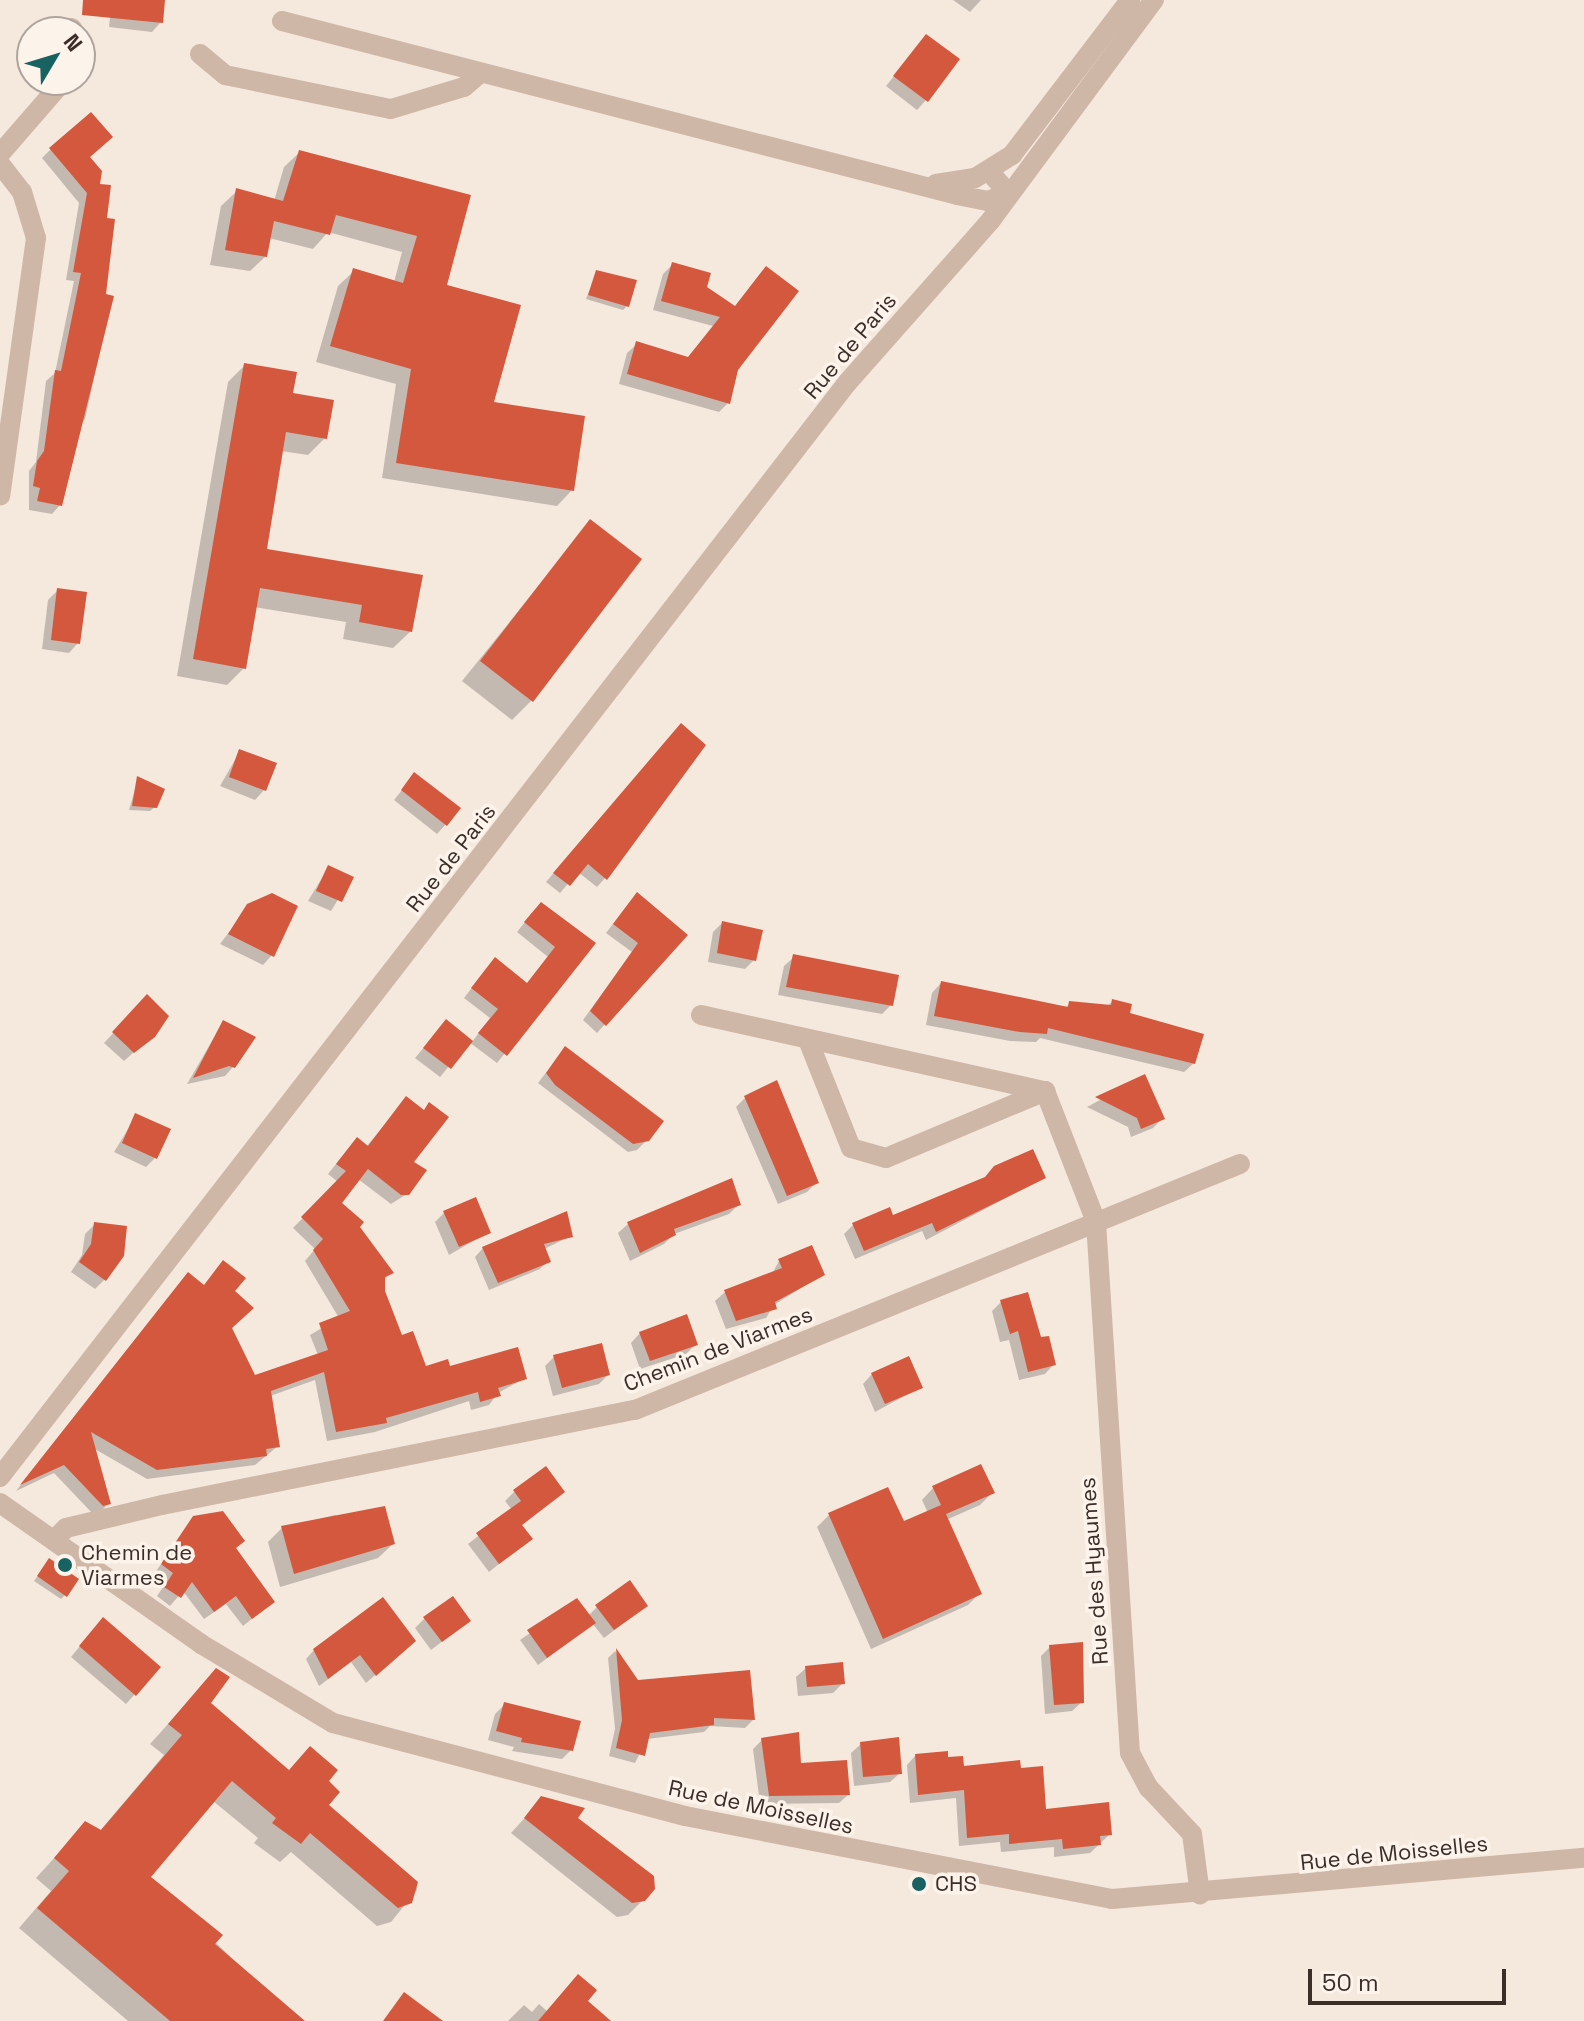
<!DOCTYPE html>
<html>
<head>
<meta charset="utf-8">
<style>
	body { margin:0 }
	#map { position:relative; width:1584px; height:2021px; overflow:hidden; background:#f5e8dd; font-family:"Space Grotesk",sans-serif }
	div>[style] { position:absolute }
	.shadow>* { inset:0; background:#0003 }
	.building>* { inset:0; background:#d3583d }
	.minor>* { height:20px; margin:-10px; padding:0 10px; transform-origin:10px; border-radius:10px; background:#cfb7a7 }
	.dots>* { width:22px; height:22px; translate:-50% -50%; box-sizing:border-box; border:4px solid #fcf3eb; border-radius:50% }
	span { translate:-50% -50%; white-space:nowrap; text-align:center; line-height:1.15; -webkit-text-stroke:7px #fcf3eb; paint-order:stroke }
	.street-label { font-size:22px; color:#3b2d28 }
	.poi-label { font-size:22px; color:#3b2d28 }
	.left { translate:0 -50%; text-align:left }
	.north { position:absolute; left:16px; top:16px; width:80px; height:80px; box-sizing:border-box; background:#fcf3eb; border:2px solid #afa49d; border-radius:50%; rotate:52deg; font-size:22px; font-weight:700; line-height:32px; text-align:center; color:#3b2d28 }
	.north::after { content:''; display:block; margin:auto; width:28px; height:36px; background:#196262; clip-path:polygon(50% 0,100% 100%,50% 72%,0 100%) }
	.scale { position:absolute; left:1308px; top:1969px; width:198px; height:36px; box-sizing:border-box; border:4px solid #3b2d28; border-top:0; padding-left:10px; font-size:24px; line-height:28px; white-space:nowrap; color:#3b2d28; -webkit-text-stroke:6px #fcf3eb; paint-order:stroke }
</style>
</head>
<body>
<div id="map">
	<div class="shadow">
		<div style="clip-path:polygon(112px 0,164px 0,161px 22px,152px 32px,109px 27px)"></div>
		<div style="clip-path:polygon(953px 0,981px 0,970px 12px)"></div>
		<div style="clip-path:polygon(926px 37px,926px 100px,917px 110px,886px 86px)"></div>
		<div style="clip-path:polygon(50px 150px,88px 158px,98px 185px,103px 295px,112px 297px,85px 419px,76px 428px,60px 505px,52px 514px,29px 510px,29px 471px,36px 462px,46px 381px,55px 373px,74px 281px,66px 280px,79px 203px,42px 158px)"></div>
		<div style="clip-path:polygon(300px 152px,469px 196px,444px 286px,491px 403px,572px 490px,557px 506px,382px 478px,396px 384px,316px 362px,338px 286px,354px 271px,394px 282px,402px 252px,328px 232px,313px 249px,269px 238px,266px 256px,250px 271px,210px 265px,221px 206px,237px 191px,274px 201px,284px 167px)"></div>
		<div style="clip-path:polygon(673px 264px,734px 308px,766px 268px,728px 403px,719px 412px,619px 384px,627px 353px,637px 344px,687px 359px,713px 326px,653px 310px,663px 274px)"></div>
		<div style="clip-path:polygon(597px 272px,627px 306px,623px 310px,586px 299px)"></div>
		<div style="clip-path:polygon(245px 365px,291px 394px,325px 438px,308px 455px,281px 451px,264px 551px,411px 631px,393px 648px,343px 639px,346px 622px,254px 607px,244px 668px,227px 685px,177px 676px,228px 382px)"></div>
		<div style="clip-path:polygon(590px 522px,531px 701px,512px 720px,462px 681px)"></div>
		<div style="clip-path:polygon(58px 590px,78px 643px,69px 653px,42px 649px,48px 600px)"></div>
		<div style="clip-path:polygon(672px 735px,605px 878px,597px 887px,578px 872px,560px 893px,546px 882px)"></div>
		<div style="clip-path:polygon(240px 751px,264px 790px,255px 800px,220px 786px)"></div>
		<div style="clip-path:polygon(414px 775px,446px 824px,437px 834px,394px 800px)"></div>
		<div style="clip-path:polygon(138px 779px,155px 807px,150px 811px,129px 810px)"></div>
		<div style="clip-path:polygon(328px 868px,351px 878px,331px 911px,308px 901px)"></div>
		<div style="clip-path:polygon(629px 903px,685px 935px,597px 1033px,583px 1020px,632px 952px,606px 933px)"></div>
		<div style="clip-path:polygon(249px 906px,272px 955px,263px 965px,220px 944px)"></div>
		<div style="clip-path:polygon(532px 913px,594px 943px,497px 1063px,469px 1042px,440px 1077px,415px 1058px,446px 1021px,472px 1042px,490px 1018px,464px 998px,487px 968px,526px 985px,548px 957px,517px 932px)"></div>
		<div style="clip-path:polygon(722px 923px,754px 960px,745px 969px,708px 962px,713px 932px)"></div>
		<div style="clip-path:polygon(794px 957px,891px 1005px,882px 1014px,778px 995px,784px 966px)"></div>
		<div style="clip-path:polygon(941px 983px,1065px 1008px,1070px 1003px,1107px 1006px,1113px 1001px,1194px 1063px,1184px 1072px,1040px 1038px,1036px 1042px,1010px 1041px,926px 1025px,932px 993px)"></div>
		<div style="clip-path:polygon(147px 997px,150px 1038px,124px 1061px,104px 1043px)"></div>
		<div style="clip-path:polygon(223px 1022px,233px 1067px,225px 1076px,187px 1084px)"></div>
		<div style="clip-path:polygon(565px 1048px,647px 1140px,637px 1150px,628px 1152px,538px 1083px)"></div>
		<div style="clip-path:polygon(1144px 1076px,1163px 1118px,1153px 1128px,1131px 1137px,1128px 1127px,1087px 1107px)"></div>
		<div style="clip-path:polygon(746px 1097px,817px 1182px,807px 1192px,778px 1204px,736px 1107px)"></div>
		<div style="clip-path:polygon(406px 1099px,407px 1194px,391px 1204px,358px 1179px,339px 1203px,391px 1273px,383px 1281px,383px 1291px,400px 1338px,425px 1368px,525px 1378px,498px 1393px,489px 1405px,471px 1410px,469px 1401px,375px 1432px,327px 1441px,315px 1380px,270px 1396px,278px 1446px,255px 1465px,147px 1479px,93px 1448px,109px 1503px,99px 1513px,93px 1514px,54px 1473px,16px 1491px,179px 1284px,232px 1292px,230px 1328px,254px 1377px,318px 1355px,310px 1335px,339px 1318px,305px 1261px,315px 1249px,293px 1228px,338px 1182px,328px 1174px,348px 1149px,366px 1147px)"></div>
		<div style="clip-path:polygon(136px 1116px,155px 1158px,146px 1167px,114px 1152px)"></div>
		<div style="clip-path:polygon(1044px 1178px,926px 1240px,922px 1231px,855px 1259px,844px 1234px,853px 1225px)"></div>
		<div style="clip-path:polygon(738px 1205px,729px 1214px,674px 1234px,664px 1244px,630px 1261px,618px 1233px,628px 1224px,674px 1208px)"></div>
		<div style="clip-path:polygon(445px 1212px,489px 1232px,449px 1255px,435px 1222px)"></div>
		<div style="clip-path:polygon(95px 1224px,105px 1279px,95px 1289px,71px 1272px,82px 1255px,85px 1234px)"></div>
		<div style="clip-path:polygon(571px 1236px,544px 1249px,548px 1261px,540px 1269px,489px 1290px,475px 1257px,483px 1248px)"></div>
		<div style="clip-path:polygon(779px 1261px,823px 1274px,774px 1305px,766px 1318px,726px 1329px,715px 1301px,725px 1292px,772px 1274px)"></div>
		<div style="clip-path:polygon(1001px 1302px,1040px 1340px,1054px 1364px,1045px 1374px,1019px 1380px,1009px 1340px,1000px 1342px,992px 1311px)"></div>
		<div style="clip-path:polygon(640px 1333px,696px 1344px,686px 1354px,640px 1369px,631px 1343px)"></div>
		<div style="clip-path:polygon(554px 1357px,608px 1375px,599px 1384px,553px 1396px,545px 1366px)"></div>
		<div style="clip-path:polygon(872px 1374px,921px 1387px,875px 1412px,863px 1384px)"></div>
		<div style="clip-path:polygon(934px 1487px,992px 1493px,980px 1505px,946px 1520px,980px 1593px,968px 1605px,871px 1649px,817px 1527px,829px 1515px,903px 1524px,928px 1513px,922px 1500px)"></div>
		<div style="clip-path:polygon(514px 1492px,562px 1492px,521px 1526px,530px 1539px,489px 1572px,468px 1544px,512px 1510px,505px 1501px)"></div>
		<div style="clip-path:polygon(335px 1515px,393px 1544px,378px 1558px,280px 1587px,268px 1542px,282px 1528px)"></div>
		<div style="clip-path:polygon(194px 1518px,234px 1549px,273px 1602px,243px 1626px,226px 1604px,204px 1619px,183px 1591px,170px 1606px,157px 1596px,166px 1583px,154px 1574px)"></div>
		<div style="clip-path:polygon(46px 1565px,65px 1595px,61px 1599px,34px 1581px)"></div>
		<div style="clip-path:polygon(577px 1601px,588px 1616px,597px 1607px,646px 1606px,604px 1638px,593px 1624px,538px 1665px,520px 1640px)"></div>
		<div style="clip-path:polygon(425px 1618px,469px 1621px,431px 1650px,415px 1628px)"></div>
		<div style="clip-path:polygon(94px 1629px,135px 1694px,126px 1704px,71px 1657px)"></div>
		<div style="clip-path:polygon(1050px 1647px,1082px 1702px,1072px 1711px,1045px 1714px,1041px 1656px)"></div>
		<div style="clip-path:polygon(314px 1650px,404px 1650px,366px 1683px,351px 1662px,319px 1686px,306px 1659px)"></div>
		<div style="clip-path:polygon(615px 1651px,637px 1682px,753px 1720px,745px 1728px,710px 1726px,704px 1732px,647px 1739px,635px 1763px,609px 1756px,615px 1729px,608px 1658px)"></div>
		<div style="clip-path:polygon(806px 1668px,843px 1683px,833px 1693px,798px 1696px,796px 1677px)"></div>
		<div style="clip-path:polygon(216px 1671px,209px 1703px,288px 1772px,326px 1781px,326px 1806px,416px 1883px,417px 1890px,391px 1922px,377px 1926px,291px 1852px,280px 1862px,254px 1843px,258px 1838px,213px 1801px,148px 1877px,297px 2021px,128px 2021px,19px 1928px,51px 1891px,36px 1878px,86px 1823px,99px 1832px,164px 1755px,150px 1744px)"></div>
		<div style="clip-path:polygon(504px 1705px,571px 1750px,562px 1759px,512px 1751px,514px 1747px,488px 1740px,495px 1714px)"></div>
		<div style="clip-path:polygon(762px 1740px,799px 1765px,848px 1795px,839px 1803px,760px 1804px,753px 1749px)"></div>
		<div style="clip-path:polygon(861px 1744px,900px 1773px,890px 1782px,854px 1786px,851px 1753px)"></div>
		<div style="clip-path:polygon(915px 1756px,946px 1759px,962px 1768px,1019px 1770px,1044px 1811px,1110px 1834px,1090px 1853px,1054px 1857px,1054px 1847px,1001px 1852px,1000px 1842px,959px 1846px,956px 1798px,910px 1803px,907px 1765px)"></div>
		<div style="clip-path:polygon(542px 1799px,575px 1818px,644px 1899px,628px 1915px,617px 1917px,511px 1833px)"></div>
		<div style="clip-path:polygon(586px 2001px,601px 2021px,508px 2021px,524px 2005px,532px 2012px,539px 2004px,547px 2011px)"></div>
	</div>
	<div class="building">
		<div style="clip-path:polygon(83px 0,165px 0,163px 23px,82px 15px)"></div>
		<div style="clip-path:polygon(926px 34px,960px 59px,928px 102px,893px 76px)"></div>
		<div style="clip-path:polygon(91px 112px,113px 137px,90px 157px,102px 171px,100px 184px,111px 185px,107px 218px,115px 219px,106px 294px,114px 296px,62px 506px,37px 501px,40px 488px,33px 486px,37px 461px,44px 451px,55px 370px,61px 371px,81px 273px,73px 272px,87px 193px,49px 148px)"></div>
		<div style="clip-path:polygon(299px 150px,471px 195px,447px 285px,521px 305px,494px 402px,585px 416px,574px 491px,396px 463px,411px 369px,330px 346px,353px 268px,403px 283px,417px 236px,336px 215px,330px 235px,274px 221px,267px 257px,225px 250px,236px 188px,283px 201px)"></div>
		<div style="clip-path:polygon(672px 262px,711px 273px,707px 287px,735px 306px,766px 266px,799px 291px,738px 370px,730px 404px,627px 374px,636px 341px,688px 357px,720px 317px,661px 301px)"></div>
		<div style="clip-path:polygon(596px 270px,637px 280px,629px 307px,588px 295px)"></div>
		<div style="clip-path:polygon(244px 363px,297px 372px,293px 393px,334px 400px,327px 439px,286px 432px,267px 549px,423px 575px,412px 632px,359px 622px,362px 605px,260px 588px,246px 669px,193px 659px)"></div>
		<div style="clip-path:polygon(590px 519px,642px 559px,533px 702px,480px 661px)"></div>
		<div style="clip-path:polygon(57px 588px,87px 592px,80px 644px,51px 640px)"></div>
		<div style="clip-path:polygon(681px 723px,706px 745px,607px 880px,588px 864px,570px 886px,553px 873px)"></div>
		<div style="clip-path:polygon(239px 749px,277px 763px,266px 791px,229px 777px)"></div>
		<div style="clip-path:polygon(414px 772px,461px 808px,447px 826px,401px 790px)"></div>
		<div style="clip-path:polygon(137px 776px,165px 789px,157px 808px,132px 806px)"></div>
		<div style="clip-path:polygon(328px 865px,354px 877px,342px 902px,316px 891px)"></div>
		<div style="clip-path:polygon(637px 892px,688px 935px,606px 1026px,590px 1011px,638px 943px,613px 924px)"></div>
		<div style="clip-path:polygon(272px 893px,298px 906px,274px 957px,228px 934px,247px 904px)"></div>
		<div style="clip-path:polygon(541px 902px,596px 943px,507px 1056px,478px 1033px,498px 1009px,471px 988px,495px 957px,527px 983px,555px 947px,524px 922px)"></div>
		<div style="clip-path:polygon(722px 921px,763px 930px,756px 961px,717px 953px)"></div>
		<div style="clip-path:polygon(793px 954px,899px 975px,893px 1006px,786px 987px)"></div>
		<div style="clip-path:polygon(941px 981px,1068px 1007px,1069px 1001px,1111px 1005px,1112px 999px,1132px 1004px,1130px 1013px,1204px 1034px,1195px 1064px,1048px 1028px,1047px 1034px,1020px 1032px,934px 1016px)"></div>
		<div style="clip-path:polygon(147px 994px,169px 1016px,155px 1037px,134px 1053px,112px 1032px)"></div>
		<div style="clip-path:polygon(446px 1019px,473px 1041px,451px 1069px,423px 1048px)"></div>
		<div style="clip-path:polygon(223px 1020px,256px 1037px,235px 1068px,229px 1066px,193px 1078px)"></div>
		<div style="clip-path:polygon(565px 1046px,664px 1121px,649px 1141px,633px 1144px,555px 1085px,546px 1073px)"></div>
		<div style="clip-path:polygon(1145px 1074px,1165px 1119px,1141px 1129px,1137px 1118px,1095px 1097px)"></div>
		<div style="clip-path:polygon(777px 1080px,819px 1183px,787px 1196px,744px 1096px)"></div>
		<div style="clip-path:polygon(406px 1096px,424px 1110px,429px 1102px,449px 1117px,414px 1162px,427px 1170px,409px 1195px,401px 1195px,368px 1169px,342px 1203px,364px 1222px,360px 1227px,394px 1273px,385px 1277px,385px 1291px,402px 1335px,413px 1331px,426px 1366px,448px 1359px,450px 1366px,518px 1347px,527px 1379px,498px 1388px,501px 1396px,480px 1402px,478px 1392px,386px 1418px,387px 1423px,336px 1432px,324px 1372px,271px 1391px,280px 1447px,266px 1449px,267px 1456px,157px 1470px,91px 1432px,111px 1504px,103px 1506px,64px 1465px,20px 1485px,188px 1272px,204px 1285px,223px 1260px,246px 1278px,235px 1291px,254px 1308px,232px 1328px,255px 1375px,328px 1350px,319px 1323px,350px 1311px,313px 1250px,323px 1239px,301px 1217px,346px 1171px,336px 1164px,357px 1137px,368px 1146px)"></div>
		<div style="clip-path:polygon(135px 1113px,171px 1129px,157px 1159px,122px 1143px)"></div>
		<div style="clip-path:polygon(1033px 1149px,1046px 1178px,936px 1232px,932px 1223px,864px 1251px,852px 1223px,890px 1207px,893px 1215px,985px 1177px,994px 1166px)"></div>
		<div style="clip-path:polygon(732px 1178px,741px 1205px,674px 1229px,676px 1235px,640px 1253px,627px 1222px)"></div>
		<div style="clip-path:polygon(476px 1197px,491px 1233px,459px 1247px,443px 1211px)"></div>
		<div style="clip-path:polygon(567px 1211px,573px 1237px,544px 1244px,551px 1262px,498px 1283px,482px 1247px)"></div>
		<div style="clip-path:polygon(94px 1222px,127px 1226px,124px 1256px,106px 1281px,79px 1262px,91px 1244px)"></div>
		<div style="clip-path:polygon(812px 1245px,825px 1275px,775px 1302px,777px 1309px,736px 1321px,724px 1290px,782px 1268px,778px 1259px)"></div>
		<div style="clip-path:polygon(1028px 1292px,1041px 1337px,1049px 1336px,1056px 1365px,1028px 1372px,1018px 1331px,1010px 1334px,1000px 1300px)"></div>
		<div style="clip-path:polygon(687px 1314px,698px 1345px,650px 1361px,639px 1332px)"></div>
		<div style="clip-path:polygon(602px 1343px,610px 1375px,562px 1388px,553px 1355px)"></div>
		<div style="clip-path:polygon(909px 1356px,923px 1388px,885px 1404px,871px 1373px)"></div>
		<div style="clip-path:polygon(981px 1464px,995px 1493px,946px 1514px,982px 1594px,883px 1639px,828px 1513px,888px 1487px,904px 1521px,941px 1505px,932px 1486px)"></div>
		<div style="clip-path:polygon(546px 1466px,565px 1492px,522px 1525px,533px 1539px,499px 1564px,476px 1533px,521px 1501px,513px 1490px)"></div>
		<div style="clip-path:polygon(385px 1506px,395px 1544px,294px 1574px,281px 1526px)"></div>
		<div style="clip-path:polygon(223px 1511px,245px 1541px,236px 1548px,275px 1602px,252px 1619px,236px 1596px,214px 1612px,192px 1582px,181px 1598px,164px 1587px,173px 1573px,161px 1564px,193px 1516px)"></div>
		<div style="clip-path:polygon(49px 1558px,79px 1579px,67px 1597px,37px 1576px)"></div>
		<div style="clip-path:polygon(630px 1580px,648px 1606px,614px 1630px,595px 1605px)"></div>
		<div style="clip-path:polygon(453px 1596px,471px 1621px,442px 1642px,423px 1617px)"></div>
		<div style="clip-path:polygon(383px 1597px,416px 1641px,376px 1676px,360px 1655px,328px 1679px,313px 1649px)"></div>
		<div style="clip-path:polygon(577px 1598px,596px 1623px,547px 1658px,527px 1630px)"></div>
		<div style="clip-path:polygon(103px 1617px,161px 1667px,136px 1696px,79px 1646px)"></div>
		<div style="clip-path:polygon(1083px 1642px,1084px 1703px,1054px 1705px,1049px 1645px)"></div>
		<div style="clip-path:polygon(616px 1648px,638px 1680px,750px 1670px,755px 1720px,714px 1718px,714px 1725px,650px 1733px,645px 1756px,616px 1748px,622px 1720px)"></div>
		<div style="clip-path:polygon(843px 1662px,845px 1684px,807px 1687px,805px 1666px)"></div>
		<div style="clip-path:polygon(216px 1668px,230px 1677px,211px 1703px,289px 1770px,310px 1746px,338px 1770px,329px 1781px,340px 1792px,329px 1805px,418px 1882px,412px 1903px,398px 1908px,310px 1833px,301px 1844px,272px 1823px,276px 1818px,232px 1781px,151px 1877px,223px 1935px,215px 1944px,305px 2021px,170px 2021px,37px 1908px,69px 1871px,54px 1858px,85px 1821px,101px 1830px,182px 1735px,168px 1724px)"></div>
		<div style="clip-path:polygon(504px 1702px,581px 1721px,573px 1751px,521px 1742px,522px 1738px,496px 1731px)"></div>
		<div style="clip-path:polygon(799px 1732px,801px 1763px,847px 1760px,850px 1795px,769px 1796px,761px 1738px)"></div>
		<div style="clip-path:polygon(899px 1737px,902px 1774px,863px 1777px,860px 1742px)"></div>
		<div style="clip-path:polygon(948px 1751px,948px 1757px,963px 1756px,964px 1766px,1020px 1760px,1021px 1768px,1043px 1766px,1046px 1809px,1109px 1802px,1112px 1835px,1100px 1836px,1101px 1845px,1063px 1849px,1062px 1839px,1009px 1844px,1009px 1834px,967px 1838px,964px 1790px,918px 1795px,915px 1754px)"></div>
		<div style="clip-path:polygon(541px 1796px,585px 1808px,578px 1818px,654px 1876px,655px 1889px,645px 1901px,632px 1903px,524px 1818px)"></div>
		<div style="clip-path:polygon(578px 1974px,597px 1990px,588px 2001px,611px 2021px,538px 2021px)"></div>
		<div style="clip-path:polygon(404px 1992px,443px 2021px,383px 2021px)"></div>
	</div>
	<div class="minor">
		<div style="left:282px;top:21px;width:697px;rotate:14.45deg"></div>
		<div style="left:957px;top:195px;width:32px;rotate:11deg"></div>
		<div style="left:988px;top:201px;width:22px;rotate:-22deg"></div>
		<div style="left:1008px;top:193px;width:28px;rotate:-131deg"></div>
		<div style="left:71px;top:32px;width:4px;rotate:-76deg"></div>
		<div style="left:200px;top:54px;width:33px;rotate:40deg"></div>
		<div style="left:225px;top:75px;width:169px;rotate:11.6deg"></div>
		<div style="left:391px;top:109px;width:76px;rotate:-16.8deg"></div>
		<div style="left:464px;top:87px;width:20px;rotate:-41deg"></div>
		<div style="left:0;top:154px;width:98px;rotate:-49.1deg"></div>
		<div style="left:0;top:164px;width:36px;rotate:52deg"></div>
		<div style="left:22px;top:192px;width:48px;rotate:73.1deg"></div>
		<div style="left:36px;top:238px;width:260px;rotate:97.9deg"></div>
		<div style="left:936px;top:184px;width:39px;rotate:-9deg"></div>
		<div style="left:975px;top:178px;width:44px;rotate:-31.9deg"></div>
		<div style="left:1012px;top:155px;width:195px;rotate:-52.7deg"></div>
		<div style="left:701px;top:1015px;width:352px;rotate:12.5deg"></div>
		<div style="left:1045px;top:1091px;width:141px;rotate:68.7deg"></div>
		<div style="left:1096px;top:1222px;width:532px;rotate:86.34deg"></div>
		<div style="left:1130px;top:1753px;width:40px;rotate:62deg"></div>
		<div style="left:1149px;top:1788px;width:63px;rotate:46.9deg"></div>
		<div style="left:1192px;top:1834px;width:61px;rotate:82.4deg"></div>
		<div style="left:808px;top:1040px;width:116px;rotate:68.3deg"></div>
		<div style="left:851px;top:1148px;width:36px;rotate:16deg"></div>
		<div style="left:886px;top:1158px;width:173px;rotate:-22.8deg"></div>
		<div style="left:0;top:1477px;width:1384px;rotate:-52.25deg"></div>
		<div style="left:847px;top:383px;width:217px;rotate:-48.5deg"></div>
		<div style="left:991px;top:220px;width:274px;rotate:-53.5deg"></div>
		<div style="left:0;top:1503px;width:246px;rotate:35deg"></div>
		<div style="left:201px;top:1644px;width:154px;rotate:30.9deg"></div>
		<div style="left:333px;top:1723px;width:364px;rotate:14.8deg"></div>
		<div style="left:685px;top:1816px;width:435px;rotate:11deg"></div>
		<div style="left:1112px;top:1899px;width:474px;rotate:-5deg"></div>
		<div style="left:54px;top:1540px;width:17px;rotate:-45deg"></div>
		<div style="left:66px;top:1528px;width:99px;rotate:-13.5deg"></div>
		<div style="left:162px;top:1505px;width:482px;rotate:-11.4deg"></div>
		<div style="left:635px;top:1410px;width:653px;rotate:-22.13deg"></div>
	</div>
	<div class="dots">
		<div style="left:65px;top:1565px;background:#196262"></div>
		<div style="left:919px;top:1884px;background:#196262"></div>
	</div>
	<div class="street-label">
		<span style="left:850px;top:346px;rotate:-50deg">Rue de Paris</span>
		<span style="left:451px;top:858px;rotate:-52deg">Rue de Paris</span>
		<span style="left:718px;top:1349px;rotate:-21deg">Chemin de Viarmes</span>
		<span style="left:1094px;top:1571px;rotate:-94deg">Rue des Hyaumes</span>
		<span style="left:761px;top:1807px;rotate:12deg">Rue de Moisselles</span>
		<span style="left:1394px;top:1853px;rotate:-6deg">Rue de Moisselles</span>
	</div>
	<div class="poi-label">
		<span class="left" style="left:81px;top:1565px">Chemin de<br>Viarmes</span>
		<span class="left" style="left:935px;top:1884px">CHS</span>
	</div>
	<div class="north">N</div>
	<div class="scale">50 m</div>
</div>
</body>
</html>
